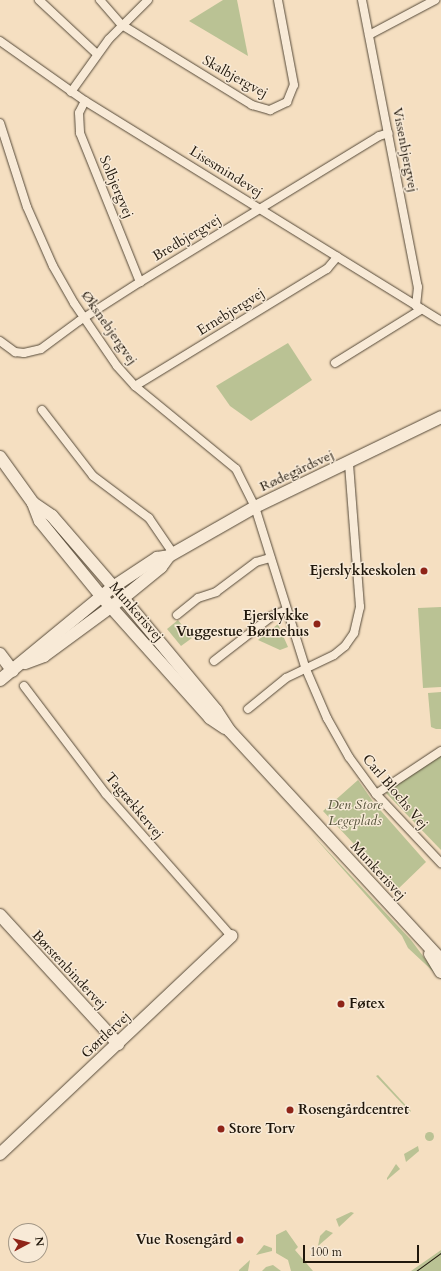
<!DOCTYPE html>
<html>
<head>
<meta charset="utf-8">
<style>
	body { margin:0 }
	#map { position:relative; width:441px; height:1271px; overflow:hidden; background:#f5dfc1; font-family:Cardo,serif }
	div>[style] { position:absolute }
	.green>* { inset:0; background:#bac294 }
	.round { border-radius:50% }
	.roads { filter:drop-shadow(0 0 1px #554938) drop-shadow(0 0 1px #554938) }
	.street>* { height:8px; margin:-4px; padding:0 4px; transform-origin:4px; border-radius:4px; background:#f8ead7 }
	.secondary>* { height:12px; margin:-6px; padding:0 6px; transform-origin:6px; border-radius:6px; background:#f8ead7 }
	.tram>* { height:1px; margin:-0.5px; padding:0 0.5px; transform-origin:0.5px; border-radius:0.5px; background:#20170b }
	.dots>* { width:11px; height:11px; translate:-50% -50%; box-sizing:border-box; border:2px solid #f8ead7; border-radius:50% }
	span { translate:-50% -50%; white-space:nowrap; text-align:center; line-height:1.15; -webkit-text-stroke:3px #f8ead7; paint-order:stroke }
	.street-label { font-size:14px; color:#20170b }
	.poi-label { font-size:14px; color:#20170b; font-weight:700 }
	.right { translate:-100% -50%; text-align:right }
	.left { translate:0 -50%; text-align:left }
	.park-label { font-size:14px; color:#56533b; font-style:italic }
	.north { position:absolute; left:8px; top:1223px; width:40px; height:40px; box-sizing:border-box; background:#f8ead7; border:1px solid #a29685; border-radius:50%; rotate:83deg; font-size:11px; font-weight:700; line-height:16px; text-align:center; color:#20170b }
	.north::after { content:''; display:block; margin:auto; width:14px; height:18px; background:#8f2418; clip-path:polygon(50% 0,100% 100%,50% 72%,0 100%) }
	.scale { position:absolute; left:303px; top:1245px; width:116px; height:18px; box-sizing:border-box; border:2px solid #20170b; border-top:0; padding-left:5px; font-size:12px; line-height:14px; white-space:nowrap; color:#20170b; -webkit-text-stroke:3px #f8ead7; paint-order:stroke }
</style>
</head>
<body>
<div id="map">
	<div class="green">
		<div style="clip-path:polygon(223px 0,237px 0,248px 56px,189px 21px)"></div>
		<div style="clip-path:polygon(288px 343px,312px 380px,251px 421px,230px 406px,216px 386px)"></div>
		<div style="clip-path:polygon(441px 607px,441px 687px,423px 688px,418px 608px)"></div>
		<div style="clip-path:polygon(178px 620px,192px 638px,181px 646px,167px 629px)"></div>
		<div style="clip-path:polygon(278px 624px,288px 647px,280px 650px,258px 640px)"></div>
		<div style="clip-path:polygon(441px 692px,441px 729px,436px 729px,431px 727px,428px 693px)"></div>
		<div style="clip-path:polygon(441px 756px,441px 850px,386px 793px,429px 761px)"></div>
		<div style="clip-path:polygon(358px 780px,374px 803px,426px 862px,397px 890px,323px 811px)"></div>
		<div style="clip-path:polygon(310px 832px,411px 940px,438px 976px,408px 948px,402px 936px)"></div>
		<div style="clip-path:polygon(378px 1075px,411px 1111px,410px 1112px,376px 1076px)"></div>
		<div class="round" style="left:424.5px;top:1131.5px;width:9px;height:9px"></div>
		<div style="clip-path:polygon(418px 1146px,419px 1151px,406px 1162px,404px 1154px)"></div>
		<div style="clip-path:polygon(396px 1164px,400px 1169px,387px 1180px,387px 1178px)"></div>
		<div style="clip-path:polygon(351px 1212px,354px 1213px,339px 1227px,336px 1219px)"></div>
		<div style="clip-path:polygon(286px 1230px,298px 1247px,295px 1250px,313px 1271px,291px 1271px,288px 1260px,276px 1253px,276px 1235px)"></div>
		<div style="clip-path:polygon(326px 1230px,333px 1233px,318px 1246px,320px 1236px)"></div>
		<div style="clip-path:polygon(264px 1245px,272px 1248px,272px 1251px,256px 1255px)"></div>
		<div style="clip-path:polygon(441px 1250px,441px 1271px,411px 1271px,434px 1255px)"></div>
		<div style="clip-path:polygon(250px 1260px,248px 1271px,239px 1271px,239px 1270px)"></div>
		<div style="clip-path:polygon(273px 1265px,281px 1271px,262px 1271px,266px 1267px)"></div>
	</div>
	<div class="roads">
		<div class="street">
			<div style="left:39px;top:0;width:79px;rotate:43deg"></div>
			<div style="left:100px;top:0;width:33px;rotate:49deg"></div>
			<div style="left:122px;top:25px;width:153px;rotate:31.6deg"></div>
			<div style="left:252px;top:105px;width:19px;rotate:16deg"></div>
			<div style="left:270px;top:110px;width:19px;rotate:-25deg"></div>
			<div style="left:287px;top:102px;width:18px;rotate:-68deg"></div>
			<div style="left:294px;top:85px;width:86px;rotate:-100.7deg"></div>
			<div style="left:362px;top:0;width:292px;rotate:79deg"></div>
			<div style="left:418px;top:287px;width:19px;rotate:96deg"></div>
			<div style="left:369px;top:35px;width:75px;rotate:-27.9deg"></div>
			<div style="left:0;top:41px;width:104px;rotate:35.2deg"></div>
			<div style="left:85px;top:101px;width:418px;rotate:31.7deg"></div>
			<div style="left:71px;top:92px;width:65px;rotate:-54.4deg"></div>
			<div style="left:109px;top:39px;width:55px;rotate:-45deg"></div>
			<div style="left:85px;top:101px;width:13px;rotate:117deg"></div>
			<div style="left:79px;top:113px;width:20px;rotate:87deg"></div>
			<div style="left:80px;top:133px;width:161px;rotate:68.1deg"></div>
			<div style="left:0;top:123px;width:88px;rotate:72.2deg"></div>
			<div style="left:27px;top:207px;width:64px;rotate:66.2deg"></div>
			<div style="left:53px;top:266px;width:43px;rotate:60.4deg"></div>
			<div style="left:74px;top:303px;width:76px;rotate:55.7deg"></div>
			<div style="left:117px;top:366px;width:27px;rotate:48deg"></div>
			<div style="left:135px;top:386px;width:131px;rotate:39.4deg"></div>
			<div style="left:236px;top:469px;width:42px;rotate:63.4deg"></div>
			<div style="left:255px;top:507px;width:168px;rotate:72.6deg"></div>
			<div style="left:305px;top:667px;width:56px;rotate:66.7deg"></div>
			<div style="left:327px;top:718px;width:45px;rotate:60.6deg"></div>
			<div style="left:349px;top:757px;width:46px;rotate:53.9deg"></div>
			<div style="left:376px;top:794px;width:95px;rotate:46.7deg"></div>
			<div style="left:0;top:341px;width:19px;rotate:36deg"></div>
			<div style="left:15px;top:352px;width:9px;rotate:6deg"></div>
			<div style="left:24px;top:353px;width:17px;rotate:-13deg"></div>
			<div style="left:41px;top:349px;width:47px;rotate:-36.4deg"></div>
			<div style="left:79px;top:321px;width:72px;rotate:-32.6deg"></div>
			<div style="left:140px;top:282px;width:280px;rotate:-31.4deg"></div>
			<div style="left:379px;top:136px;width:10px;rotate:-17deg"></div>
			<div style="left:335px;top:363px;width:102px;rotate:-31.8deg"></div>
			<div style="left:135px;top:386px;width:225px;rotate:-31.4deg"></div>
			<div style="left:327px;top:269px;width:16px;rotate:-50deg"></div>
			<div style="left:42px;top:410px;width:83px;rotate:52.3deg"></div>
			<div style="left:93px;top:476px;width:70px;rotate:36.9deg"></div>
			<div style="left:149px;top:518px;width:42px;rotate:55.6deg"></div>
			<div style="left:177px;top:615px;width:27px;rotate:-39deg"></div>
			<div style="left:198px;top:598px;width:19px;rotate:-18deg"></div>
			<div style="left:216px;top:592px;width:50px;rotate:-36.9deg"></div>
			<div style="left:256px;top:562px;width:15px;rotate:-16deg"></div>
			<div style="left:214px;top:661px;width:73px;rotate:-37.8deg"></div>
			<div style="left:272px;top:616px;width:16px;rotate:-22deg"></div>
			<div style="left:24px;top:686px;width:136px;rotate:52.8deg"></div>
			<div style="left:106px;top:794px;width:189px;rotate:48.6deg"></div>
			<div style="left:248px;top:709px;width:49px;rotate:-39.2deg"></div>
			<div style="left:286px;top:678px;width:53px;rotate:-25.6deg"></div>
			<div style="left:334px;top:655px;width:14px;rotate:-39deg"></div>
			<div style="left:345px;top:646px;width:16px;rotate:-55deg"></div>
			<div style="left:354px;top:633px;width:27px;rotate:-77deg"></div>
			<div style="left:360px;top:607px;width:144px;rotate:-94.4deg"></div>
			<div style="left:376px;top:794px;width:78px;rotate:-33.5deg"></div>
		</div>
		<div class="secondary">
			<div style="left:0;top:457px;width:57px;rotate:54.3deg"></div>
			<div style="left:33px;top:503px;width:19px;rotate:69deg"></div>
			<div style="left:40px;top:521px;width:98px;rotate:50.8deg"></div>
			<div style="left:102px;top:597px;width:162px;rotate:48.2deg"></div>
			<div style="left:210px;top:718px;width:18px;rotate:34deg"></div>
			<div style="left:33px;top:503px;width:23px;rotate:34deg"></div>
			<div style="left:52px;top:516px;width:108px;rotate:49.1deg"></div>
			<div style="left:123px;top:598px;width:146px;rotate:50.3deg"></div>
			<div style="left:216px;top:710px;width:24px;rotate:57deg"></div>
			<div style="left:229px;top:730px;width:313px;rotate:47.3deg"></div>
			<div style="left:0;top:654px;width:21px;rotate:53deg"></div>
			<div style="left:25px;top:663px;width:20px;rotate:-20deg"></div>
			<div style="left:44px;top:656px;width:98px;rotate:-36.3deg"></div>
			<div style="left:123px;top:598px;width:49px;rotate:-39.2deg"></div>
			<div style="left:161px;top:567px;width:14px;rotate:-54deg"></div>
			<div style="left:0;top:680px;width:146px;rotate:-39.5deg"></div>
			<div style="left:113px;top:587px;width:53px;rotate:-33.4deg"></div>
			<div style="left:157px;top:558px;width:12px;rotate:-9deg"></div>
			<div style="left:169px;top:556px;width:99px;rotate:-29.7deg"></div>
			<div style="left:255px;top:507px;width:207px;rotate:-25.8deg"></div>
			<div style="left:0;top:915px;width:175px;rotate:47.5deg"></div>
			<div style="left:430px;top:954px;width:21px;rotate:59deg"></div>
			<div style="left:0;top:1154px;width:318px;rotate:-43.3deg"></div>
		</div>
	</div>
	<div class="tram">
		<div style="left:416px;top:1271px;width:31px;rotate:-36deg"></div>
	</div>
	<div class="dots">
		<div style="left:424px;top:571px;background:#8f2418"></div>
		<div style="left:317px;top:624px;background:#8f2418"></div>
		<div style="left:341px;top:1004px;background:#8f2418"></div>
		<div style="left:290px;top:1110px;background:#8f2418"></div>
		<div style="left:221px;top:1129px;background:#8f2418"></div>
		<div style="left:240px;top:1240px;background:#8f2418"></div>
	</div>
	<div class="street-label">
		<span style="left:235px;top:77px;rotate:29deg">Skalbjergvej</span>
		<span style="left:405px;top:150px;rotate:79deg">Vissenbjergvej</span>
		<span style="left:226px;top:172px;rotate:32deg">Lisesmindevej</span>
		<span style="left:116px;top:187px;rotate:67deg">Solbjergvej</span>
		<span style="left:187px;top:238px;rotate:-31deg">Bredbjergvej</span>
		<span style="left:231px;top:312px;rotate:-32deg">Ernebjergvej</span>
		<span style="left:109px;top:328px;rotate:55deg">Øksnebjergvej</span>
		<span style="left:297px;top:471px;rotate:-25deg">Rødegårdsvej</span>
		<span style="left:136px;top:612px;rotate:49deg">Munkerisvej</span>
		<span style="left:395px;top:792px;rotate:50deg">Carl Blochs Vej</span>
		<span style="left:134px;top:806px;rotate:50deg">Tagtækkervej</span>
		<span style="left:378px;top:871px;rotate:47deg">Munkerisvej</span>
		<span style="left:69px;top:970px;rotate:47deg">Børstenbindervej</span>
		<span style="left:106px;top:1035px;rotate:-43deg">Gørtlervej</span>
	</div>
	<div class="poi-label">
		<span class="right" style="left:416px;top:571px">Ejerslykkeskolen</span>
		<span class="right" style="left:309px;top:624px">Ejerslykke<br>Vuggestue Børnehus</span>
		<span class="left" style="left:349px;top:1004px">Føtex</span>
		<span class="left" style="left:298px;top:1110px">Rosengårdcentret</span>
		<span class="left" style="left:229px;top:1129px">Store Torv</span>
		<span class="right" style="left:232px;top:1240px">Vue Rosengård</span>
	</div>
	<div class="park-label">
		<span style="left:355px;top:813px">Den Store<br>Legeplads</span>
	</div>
	<div class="north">N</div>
	<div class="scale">100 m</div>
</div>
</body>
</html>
